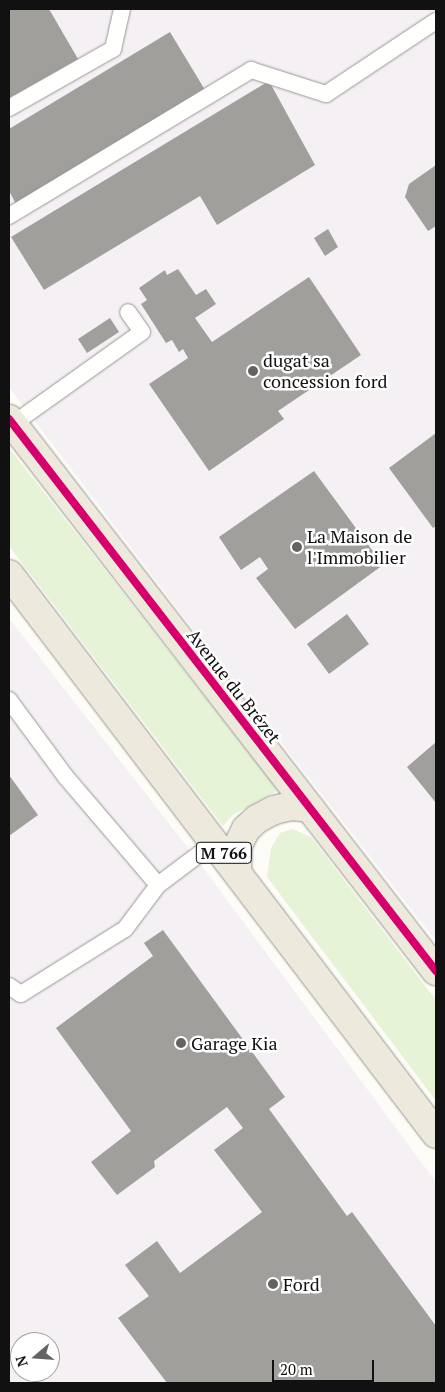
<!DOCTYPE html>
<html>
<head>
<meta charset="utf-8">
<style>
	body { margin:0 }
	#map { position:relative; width:445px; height:1392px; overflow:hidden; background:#fdfcf7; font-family:"PT Serif",serif }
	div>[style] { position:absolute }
	.industrial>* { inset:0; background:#f5f0f3 }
	.green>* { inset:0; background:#e7f3d7 }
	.building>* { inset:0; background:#a19f9c }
	.roads { filter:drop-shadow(0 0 1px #979795) drop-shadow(0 0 1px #979795) }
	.service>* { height:16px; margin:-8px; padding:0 8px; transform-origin:8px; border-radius:8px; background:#fffffe }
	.primary>* { height:28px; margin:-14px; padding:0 14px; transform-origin:14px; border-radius:14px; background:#ede9dc }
	.cycleway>* { height:8px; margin:-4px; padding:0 4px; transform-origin:4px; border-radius:4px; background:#d6006c }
	.dots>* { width:14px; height:14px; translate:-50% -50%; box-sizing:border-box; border:2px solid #fff; border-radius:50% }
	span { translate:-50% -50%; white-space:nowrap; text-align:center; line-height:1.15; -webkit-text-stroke:5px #fff; paint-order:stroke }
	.shield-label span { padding:1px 4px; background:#fff; border:1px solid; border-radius:4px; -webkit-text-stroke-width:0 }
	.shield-label { font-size:16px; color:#111; font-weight:700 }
	.poi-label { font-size:18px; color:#111 }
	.left { translate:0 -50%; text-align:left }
	.street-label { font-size:18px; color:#111 }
	.frame { position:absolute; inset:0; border:10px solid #111; pointer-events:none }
	.north { position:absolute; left:10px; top:1332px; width:50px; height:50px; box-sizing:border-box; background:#fff; border:1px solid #a0a0a0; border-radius:50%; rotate:252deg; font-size:14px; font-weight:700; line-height:20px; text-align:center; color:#111 }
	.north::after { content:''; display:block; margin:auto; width:18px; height:22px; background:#646362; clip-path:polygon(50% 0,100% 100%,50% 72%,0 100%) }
	.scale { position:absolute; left:272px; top:1360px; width:102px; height:22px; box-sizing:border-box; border:2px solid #111; border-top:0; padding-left:6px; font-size:15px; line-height:18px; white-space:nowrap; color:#111; -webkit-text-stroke:4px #fff; paint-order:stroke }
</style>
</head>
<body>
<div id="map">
	<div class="industrial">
		<div style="clip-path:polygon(9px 9px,436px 9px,436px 941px,186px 620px,9px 387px)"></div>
		<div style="clip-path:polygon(evenodd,9px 618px,195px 857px,436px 1182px,436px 1383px,9px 1383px,9px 618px,20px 1342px,50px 1342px,50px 1372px,20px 1372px,20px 1342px)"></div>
	</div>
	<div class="green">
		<div style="clip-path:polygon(9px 448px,27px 471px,278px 790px,233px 815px,223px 826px,9px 546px)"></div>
		<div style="clip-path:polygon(292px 829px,311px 837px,436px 1000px,436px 1101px,267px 877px,271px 848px,280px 833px)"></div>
	</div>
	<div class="building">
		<div style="clip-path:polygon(9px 9px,49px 9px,78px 59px,9px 98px)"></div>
		<div style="clip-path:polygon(170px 32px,205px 90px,16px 204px,9px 191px,9px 129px)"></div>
		<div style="clip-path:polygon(269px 81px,315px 165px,217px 225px,200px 196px,44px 290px,11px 237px)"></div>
		<div style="clip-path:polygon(436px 165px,436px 226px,428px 231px,405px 197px,409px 184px)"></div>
		<div style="clip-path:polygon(328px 229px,338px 247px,325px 256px,314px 238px)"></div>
		<div style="clip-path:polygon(178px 269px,196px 295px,206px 289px,216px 304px,195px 318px,212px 342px,309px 277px,361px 355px,278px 411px,284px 419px,209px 471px,149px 384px,188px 358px,183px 349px,179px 352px,172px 340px,166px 343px,141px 304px,147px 300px,139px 288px,165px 270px,167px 275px)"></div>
		<div style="clip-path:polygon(110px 318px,119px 332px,87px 353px,78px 339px)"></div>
		<div style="clip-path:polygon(436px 433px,436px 526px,433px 528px,389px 468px)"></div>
		<div style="clip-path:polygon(314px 471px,383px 565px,295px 629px,256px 578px,268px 569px,260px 557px,241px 570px,219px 537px)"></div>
		<div style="clip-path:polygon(347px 614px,369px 644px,329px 674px,307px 644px)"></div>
		<div style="clip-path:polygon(436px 742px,436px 803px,407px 767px)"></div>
		<div style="clip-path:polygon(9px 775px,38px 815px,9px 836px)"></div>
		<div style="clip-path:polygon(163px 930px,285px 1097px,269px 1109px,347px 1216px,352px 1212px,436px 1326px,436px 1383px,167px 1383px,118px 1318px,149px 1296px,125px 1265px,157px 1241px,180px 1273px,262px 1212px,214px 1150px,243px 1128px,227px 1107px,154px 1161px,155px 1167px,117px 1195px,91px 1162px,131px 1131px,56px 1028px,153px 956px,144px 943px)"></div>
	</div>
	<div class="roads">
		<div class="service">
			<div style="left:9px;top:108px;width:120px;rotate:-29.6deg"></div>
			<div style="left:113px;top:49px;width:41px;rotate:-77.3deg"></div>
			<div style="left:9px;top:216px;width:283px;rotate:-31.1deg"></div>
			<div style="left:251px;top:70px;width:79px;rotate:17.7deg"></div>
			<div style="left:326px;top:94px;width:132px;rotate:-33.6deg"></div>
			<div style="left:13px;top:424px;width:158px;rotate:-35.5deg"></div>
			<div style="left:142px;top:332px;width:24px;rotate:-125deg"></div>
			<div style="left:9px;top:700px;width:94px;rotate:53.6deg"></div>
			<div style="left:65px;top:776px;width:143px;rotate:49.5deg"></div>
			<div style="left:158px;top:885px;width:71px;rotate:-37deg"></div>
			<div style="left:9px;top:986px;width:14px;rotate:34deg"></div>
			<div style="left:21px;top:994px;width:123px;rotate:-32deg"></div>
			<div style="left:125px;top:929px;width:55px;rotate:-53.1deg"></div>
		</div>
		<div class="primary">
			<div style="left:9px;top:419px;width:698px;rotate:52.28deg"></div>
			<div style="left:9px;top:574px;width:704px;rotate:52.67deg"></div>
			<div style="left:237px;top:871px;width:26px;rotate:-88deg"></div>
			<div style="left:238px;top:845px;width:18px;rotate:-63deg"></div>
			<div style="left:246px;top:829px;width:15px;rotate:-42deg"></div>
			<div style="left:257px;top:819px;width:19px;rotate:-28deg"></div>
			<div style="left:274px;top:810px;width:18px;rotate:-13deg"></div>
			<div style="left:292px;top:806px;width:18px;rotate:6deg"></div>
		</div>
	</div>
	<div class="cycleway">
		<div style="left:9px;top:419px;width:698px;rotate:52.28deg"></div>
	</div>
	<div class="dots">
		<div style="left:253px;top:371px;background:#646362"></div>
		<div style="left:297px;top:547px;background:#646362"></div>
		<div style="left:181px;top:1043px;background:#646362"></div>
		<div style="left:273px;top:1284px;background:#646362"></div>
	</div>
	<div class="shield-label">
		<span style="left:224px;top:853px">M 766</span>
	</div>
	<div class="poi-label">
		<span class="left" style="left:263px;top:371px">dugat sa<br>concession ford</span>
		<span class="left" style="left:307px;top:547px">La Maison de<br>l'Immobilier</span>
		<span class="left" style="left:191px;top:1043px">Garage Kia</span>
		<span class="left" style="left:283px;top:1284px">Ford</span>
	</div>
	<div class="street-label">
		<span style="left:234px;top:686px;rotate:52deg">Avenue du Brézet</span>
	</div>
	<div class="frame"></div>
	<div class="north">N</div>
	<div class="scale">20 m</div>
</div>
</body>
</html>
